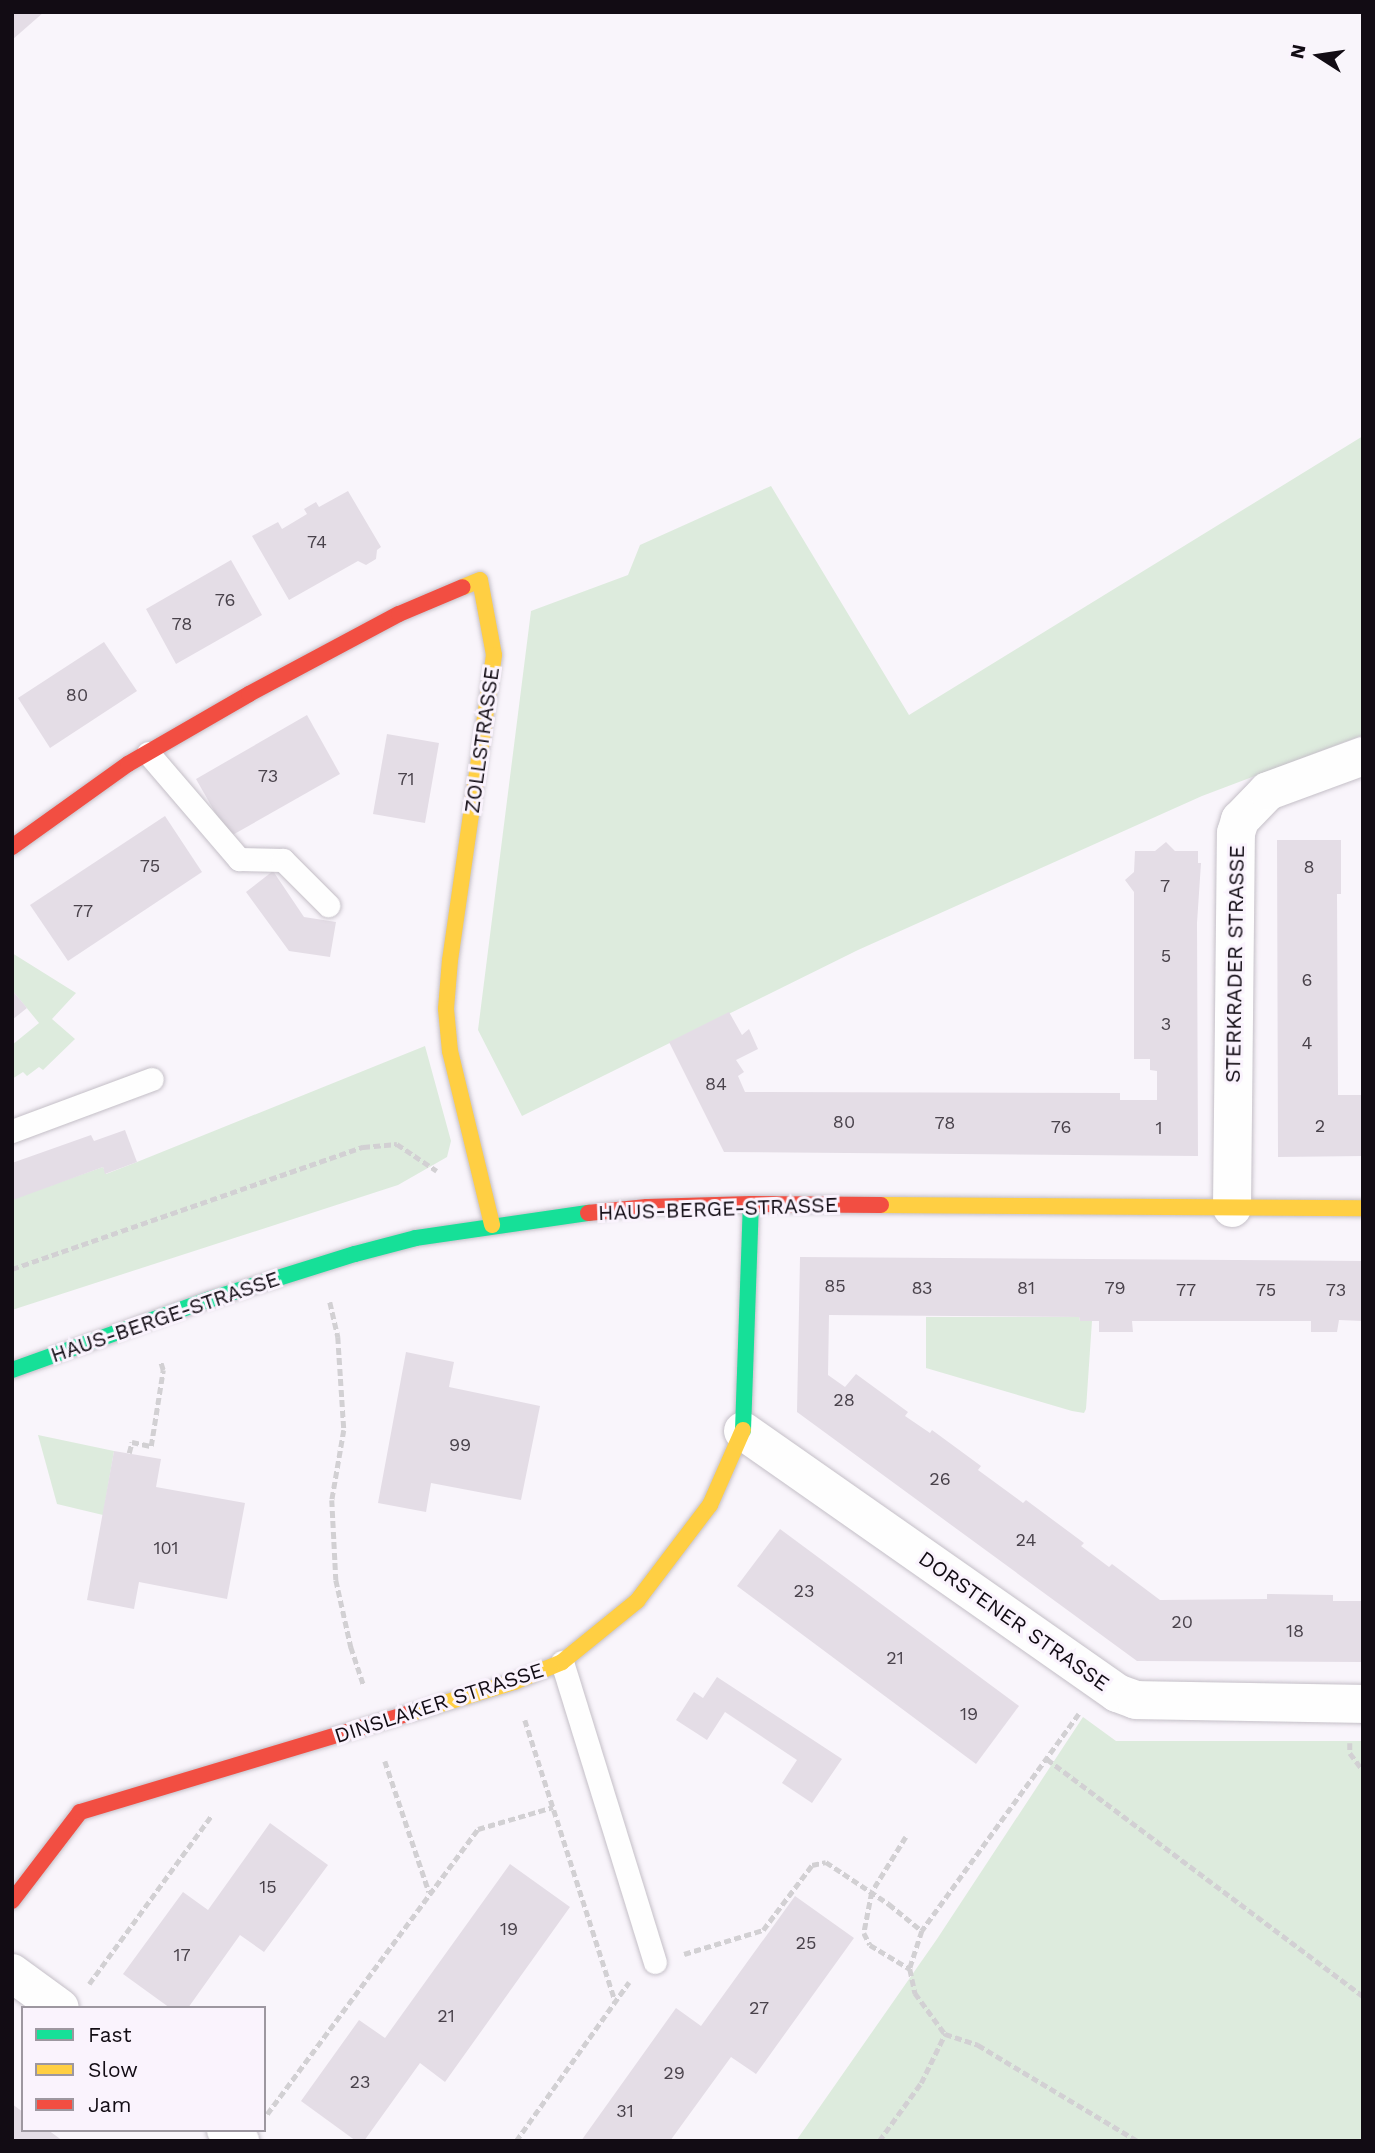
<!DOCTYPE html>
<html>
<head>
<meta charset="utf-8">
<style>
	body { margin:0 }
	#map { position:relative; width:1375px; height:2153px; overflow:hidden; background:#f9f5fb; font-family:"Work Sans",sans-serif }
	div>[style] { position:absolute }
	.green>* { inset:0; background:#ddebdd }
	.building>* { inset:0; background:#e4dde6 }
	.path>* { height:4.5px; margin-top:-2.25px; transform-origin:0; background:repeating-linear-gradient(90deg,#d2d0d3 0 7px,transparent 0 10.5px) }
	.roads { filter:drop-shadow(0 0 2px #c4bfc7) drop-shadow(0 0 2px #c4bfc7) }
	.lane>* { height:23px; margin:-11.5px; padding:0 11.5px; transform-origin:11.5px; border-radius:11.5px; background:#fefefe }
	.street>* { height:38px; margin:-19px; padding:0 19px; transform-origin:19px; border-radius:19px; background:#fefefe }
	.fast>* { height:16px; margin:-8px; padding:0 8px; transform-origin:8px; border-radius:8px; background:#16e098 }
	.slow>* { height:16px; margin:-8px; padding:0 8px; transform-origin:8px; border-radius:8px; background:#ffcf43 }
	.jam>* { height:16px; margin:-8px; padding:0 8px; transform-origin:8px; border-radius:8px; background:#f24e42 }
	span { translate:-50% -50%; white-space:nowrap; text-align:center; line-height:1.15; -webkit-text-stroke:6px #faf3fd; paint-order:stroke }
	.number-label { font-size:18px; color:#49424b }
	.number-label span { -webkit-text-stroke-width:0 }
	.street-label { font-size:21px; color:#120c14 }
	.frame { position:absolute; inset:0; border:14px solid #120c14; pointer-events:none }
	.legend { position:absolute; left:21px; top:2006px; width:245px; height:126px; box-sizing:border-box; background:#faf3fd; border:2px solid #9d97a0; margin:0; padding:9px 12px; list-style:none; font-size:21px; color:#120c14 }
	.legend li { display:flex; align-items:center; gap:14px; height:35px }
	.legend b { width:35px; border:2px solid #9d97a0 }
	.north { position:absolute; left:1284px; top:21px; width:70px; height:70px; -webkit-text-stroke:5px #faf3fd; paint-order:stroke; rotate:282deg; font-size:19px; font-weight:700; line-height:28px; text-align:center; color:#120c14 }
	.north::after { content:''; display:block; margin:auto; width:24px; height:32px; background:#120c14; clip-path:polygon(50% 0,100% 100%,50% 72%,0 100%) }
</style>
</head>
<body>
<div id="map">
	<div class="green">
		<div style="clip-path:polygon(1363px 436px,1363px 735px,1202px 796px,858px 950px,522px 1116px,478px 1030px,531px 611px,628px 575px,640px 545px,771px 486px,909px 715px)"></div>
		<div style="clip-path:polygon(12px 953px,76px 993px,52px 1019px,75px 1039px,43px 1070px,39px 1067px,27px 1076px,23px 1072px,12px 1079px,12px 1045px,39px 1023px,12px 990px)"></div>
		<div style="clip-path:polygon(425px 1046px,451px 1141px,447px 1157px,398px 1185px,12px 1310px,12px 1199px,103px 1167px,106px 1174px,137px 1162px)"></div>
		<div style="clip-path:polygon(926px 1317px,1079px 1317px,1080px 1321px,1092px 1321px,1086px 1409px,1084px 1413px,1072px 1411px,926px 1368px)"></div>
		<div style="clip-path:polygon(38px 1435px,114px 1451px,103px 1515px,57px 1504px)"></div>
		<div style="clip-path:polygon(1083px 1717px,1116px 1741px,1363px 1741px,1363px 2141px,796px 2141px,937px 1939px)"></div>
	</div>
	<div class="building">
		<div style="clip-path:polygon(12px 12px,44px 12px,12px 40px)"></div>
		<div style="clip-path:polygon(348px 491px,381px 547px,377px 550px,376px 559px,366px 565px,358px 561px,289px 600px,252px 536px,278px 522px,282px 529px,307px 514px,304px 509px,316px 502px,319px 507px)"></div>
		<div style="clip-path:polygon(231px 560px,262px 615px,176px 664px,146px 609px)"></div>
		<div style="clip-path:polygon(104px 642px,137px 691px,50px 748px,18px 698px)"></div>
		<div style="clip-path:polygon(307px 715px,340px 774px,229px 837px,196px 779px)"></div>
		<div style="clip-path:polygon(387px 734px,439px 743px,425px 823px,373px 814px)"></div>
		<div style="clip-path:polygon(165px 816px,202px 872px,68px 961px,30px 905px)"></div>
		<div style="clip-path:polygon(1277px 840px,1341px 840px,1341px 894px,1337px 894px,1338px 1095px,1363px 1095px,1363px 1156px,1278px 1157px)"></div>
		<div style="clip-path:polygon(1166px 842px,1175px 851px,1198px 851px,1198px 863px,1201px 863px,1197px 923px,1198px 1156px,724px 1152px,669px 1042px,729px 1012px,742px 1035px,749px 1029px,758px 1049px,736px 1060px,744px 1072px,738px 1076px,745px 1092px,1120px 1093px,1120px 1100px,1157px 1100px,1157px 1071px,1150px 1070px,1150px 1059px,1134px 1059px,1134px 892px,1125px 880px,1134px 872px,1135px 851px,1155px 851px)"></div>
		<div style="clip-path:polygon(273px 871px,304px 917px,336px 922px,330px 957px,289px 951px,246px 892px)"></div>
		<div style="clip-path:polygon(12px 990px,27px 1008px,12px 1020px)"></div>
		<div style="clip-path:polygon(125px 1130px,137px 1162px,105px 1174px,103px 1167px,13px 1200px,12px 1163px,91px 1135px,94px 1141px)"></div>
		<div style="clip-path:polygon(800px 1257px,1363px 1261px,1363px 1321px,1339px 1320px,1337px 1332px,1311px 1332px,1311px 1321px,1132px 1321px,1133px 1332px,1099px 1332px,1099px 1321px,1080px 1321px,1079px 1317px,829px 1315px,828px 1375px,845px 1387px,856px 1374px,908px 1412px,905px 1416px,930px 1433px,932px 1430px,981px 1466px,978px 1470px,1004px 1489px,1023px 1503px,1026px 1500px,1084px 1543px,1081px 1546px,1109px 1567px,1112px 1564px,1160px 1600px,1267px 1599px,1267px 1594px,1333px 1595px,1333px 1601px,1363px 1601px,1363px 1662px,1137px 1661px,797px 1412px)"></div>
		<div style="clip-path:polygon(406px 1352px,454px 1362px,449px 1387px,540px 1406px,521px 1500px,431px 1483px,426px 1512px,378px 1503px)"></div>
		<div style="clip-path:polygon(114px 1451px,161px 1459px,156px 1487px,245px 1503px,227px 1599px,139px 1582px,134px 1609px,87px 1600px)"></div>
		<div style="clip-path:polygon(780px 1529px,1019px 1706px,976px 1764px,737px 1586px)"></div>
		<div style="clip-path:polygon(717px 1677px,842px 1759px,812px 1803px,782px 1783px,797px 1760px,725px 1712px,707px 1740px,676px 1720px,694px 1692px,703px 1698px)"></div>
		<div style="clip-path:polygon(270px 1823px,328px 1865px,264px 1952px,240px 1935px,188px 2008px,170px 2008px,123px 1974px,183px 1892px,208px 1910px)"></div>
		<div style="clip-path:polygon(510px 1864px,570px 1907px,445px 2082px,420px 2063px,364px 2141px,356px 2141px,301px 2101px,359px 2020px,385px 2038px)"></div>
		<div style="clip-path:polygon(795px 1896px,854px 1938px,756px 2074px,731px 2057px,670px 2141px,581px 2141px,676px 2008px,701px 2026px)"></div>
		<div style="clip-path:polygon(12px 2104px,23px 2112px,23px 2130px,48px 2130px,63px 2141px,12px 2141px)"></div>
	</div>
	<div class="path">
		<div style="left:12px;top:1269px;width:372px;rotate:-19.2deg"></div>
		<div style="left:363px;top:1147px;width:34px;rotate:-5deg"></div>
		<div style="left:397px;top:1144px;width:48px;rotate:34deg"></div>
		<div style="left:330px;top:1302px;width:36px;rotate:77deg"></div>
		<div style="left:338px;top:1337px;width:93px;rotate:86.3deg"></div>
		<div style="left:344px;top:1430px;width:71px;rotate:99.7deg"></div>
		<div style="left:332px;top:1500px;width:80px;rotate:87.1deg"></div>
		<div style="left:336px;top:1580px;width:69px;rotate:77.4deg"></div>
		<div style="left:351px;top:1647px;width:41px;rotate:71.6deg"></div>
		<div style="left:129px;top:1453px;width:11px;rotate:-75deg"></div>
		<div style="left:132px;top:1442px;width:19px;rotate:12deg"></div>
		<div style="left:151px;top:1446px;width:77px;rotate:-81deg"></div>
		<div style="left:163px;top:1370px;width:10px;rotate:-107deg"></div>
		<div style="left:1079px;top:1714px;width:268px;rotate:125.9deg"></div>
		<div style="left:922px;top:1931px;width:40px;rotate:108deg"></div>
		<div style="left:910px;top:1969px;width:25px;rotate:78deg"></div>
		<div style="left:915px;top:1993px;width:51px;rotate:53.8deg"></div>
		<div style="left:945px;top:2034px;width:35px;rotate:18deg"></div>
		<div style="left:978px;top:2045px;width:187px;rotate:31deg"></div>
		<div style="left:525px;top:1720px;width:295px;rotate:72.2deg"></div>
		<div style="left:1350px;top:1743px;width:10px;rotate:90deg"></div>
		<div style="left:1350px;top:1753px;width:21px;rotate:53deg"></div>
		<div style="left:1047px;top:1759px;width:395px;rotate:36.9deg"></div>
		<div style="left:385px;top:1761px;width:138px;rotate:71.4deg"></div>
		<div style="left:906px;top:1837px;width:65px;rotate:121.7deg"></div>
		<div style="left:872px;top:1892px;width:42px;rotate:101deg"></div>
		<div style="left:864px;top:1933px;width:13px;rotate:63deg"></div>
		<div style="left:870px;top:1945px;width:47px;rotate:31deg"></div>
		<div style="left:684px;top:1954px;width:83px;rotate:-16.9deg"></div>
		<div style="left:763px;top:1930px;width:81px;rotate:-53deg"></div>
		<div style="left:812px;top:1865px;width:14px;rotate:-12deg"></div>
		<div style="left:826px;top:1862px;width:76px;rotate:33.7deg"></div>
		<div style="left:889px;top:1904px;width:43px;rotate:39.3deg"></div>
		<div style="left:89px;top:1984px;width:208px;rotate:-54deg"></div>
		<div style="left:267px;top:2114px;width:355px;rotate:-53.5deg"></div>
		<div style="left:478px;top:1829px;width:78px;rotate:-16.3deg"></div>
		<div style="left:516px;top:2141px;width:195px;rotate:-54.6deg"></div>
		<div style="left:879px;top:2141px;width:72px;rotate:-54.1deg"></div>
		<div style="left:921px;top:2083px;width:55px;rotate:-63.9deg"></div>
	</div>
	<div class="roads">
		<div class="lane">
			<div style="left:148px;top:753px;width:140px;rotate:49.4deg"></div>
			<div style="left:239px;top:859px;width:44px;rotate:1.3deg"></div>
			<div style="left:283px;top:860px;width:64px;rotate:45deg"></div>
			<div style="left:12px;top:1131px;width:149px;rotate:-20.4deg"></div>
			<div style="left:562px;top:1662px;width:314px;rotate:72.8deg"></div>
		</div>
		<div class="street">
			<div style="left:1232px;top:1208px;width:375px;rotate:-89.4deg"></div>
			<div style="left:1236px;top:833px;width:14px;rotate:-73deg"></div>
			<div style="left:1240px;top:820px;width:40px;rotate:-46deg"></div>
			<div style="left:1268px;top:791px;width:101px;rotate:-20.2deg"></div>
			<div style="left:743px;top:1431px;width:457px;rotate:35deg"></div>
			<div style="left:1117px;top:1693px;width:20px;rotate:20deg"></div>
			<div style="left:1136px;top:1700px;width:227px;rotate:1deg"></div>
			<div style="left:12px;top:1973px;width:59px;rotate:36.1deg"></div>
			<div style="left:226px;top:2130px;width:18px;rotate:38deg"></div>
		</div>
		<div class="fast">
			<div style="left:12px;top:1370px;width:208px;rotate:-19.7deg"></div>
			<div style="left:208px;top:1300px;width:154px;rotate:-17.4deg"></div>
			<div style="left:355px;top:1254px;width:63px;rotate:-14.7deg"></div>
			<div style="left:416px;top:1238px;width:174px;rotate:-8.3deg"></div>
			<div style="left:743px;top:1430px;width:226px;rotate:-88deg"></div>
		</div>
		<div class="slow">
			<div style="left:463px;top:587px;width:18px;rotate:-22deg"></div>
			<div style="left:480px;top:580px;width:76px;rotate:79.4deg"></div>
			<div style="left:494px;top:655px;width:308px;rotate:98.2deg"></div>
			<div style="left:450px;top:960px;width:49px;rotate:94.7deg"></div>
			<div style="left:446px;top:1009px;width:42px;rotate:84.6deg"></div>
			<div style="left:450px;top:1051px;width:179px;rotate:76.4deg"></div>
			<div style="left:881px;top:1205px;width:482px;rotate:0.4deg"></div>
			<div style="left:411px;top:1713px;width:108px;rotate:-16.8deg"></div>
			<div style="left:514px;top:1682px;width:52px;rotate:-22.6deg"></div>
			<div style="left:562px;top:1662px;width:97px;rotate:-39.1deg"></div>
			<div style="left:637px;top:1601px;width:121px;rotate:-52.8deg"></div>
			<div style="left:710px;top:1505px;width:82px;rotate:-66.3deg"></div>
		</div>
		<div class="jam">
			<div style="left:12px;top:847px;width:143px;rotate:-35.6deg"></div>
			<div style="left:128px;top:764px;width:140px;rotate:-30deg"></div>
			<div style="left:249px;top:694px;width:170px;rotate:-28.1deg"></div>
			<div style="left:399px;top:614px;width:69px;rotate:-22.9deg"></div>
			<div style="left:588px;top:1213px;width:59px;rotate:-5.8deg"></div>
			<div style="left:647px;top:1207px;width:104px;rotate:-1.7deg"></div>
			<div style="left:751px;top:1204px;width:130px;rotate:0.4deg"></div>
			<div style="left:12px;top:1901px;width:112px;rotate:-52.6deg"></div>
			<div style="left:80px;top:1812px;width:345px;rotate:-16.7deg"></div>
		</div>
	</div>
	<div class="number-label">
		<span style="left:317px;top:542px">74</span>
		<span style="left:225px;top:600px">76</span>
		<span style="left:182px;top:624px">78</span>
		<span style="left:77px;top:695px">80</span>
		<span style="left:268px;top:776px">73</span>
		<span style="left:406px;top:779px">71</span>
		<span style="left:150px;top:866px">75</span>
		<span style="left:1309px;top:867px">8</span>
		<span style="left:1165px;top:886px">7</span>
		<span style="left:83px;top:911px">77</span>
		<span style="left:1166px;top:956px">5</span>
		<span style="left:1307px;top:980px">6</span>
		<span style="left:1166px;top:1024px">3</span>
		<span style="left:1307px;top:1043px">4</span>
		<span style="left:716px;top:1084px">84</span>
		<span style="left:844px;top:1122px">80</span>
		<span style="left:945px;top:1123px">78</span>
		<span style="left:1320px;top:1126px">2</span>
		<span style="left:1061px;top:1127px">76</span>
		<span style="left:1159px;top:1128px">1</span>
		<span style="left:835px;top:1286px">85</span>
		<span style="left:922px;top:1288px">83</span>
		<span style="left:1026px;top:1288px">81</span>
		<span style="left:1115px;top:1288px">79</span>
		<span style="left:1186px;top:1290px">77</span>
		<span style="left:1266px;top:1290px">75</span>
		<span style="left:1336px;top:1290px">73</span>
		<span style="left:844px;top:1400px">28</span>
		<span style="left:460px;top:1445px">99</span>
		<span style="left:940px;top:1479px">26</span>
		<span style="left:1026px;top:1540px">24</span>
		<span style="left:166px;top:1548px">101</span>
		<span style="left:804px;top:1591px">23</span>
		<span style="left:1182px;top:1622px">20</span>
		<span style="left:1295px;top:1631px">18</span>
		<span style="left:895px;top:1658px">21</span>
		<span style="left:969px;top:1714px">19</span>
		<span style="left:268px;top:1887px">15</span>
		<span style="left:509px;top:1929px">19</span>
		<span style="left:806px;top:1943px">25</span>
		<span style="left:182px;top:1955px">17</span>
		<span style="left:759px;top:2008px">27</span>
		<span style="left:446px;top:2016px">21</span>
		<span style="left:674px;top:2073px">29</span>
		<span style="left:360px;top:2082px">23</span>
		<span style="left:625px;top:2111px">31</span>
	</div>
	<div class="street-label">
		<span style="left:482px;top:740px;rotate:-82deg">ZOLLSTRASSE</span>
		<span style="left:1235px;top:964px;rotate:-89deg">STERKRADER STRASSE</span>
		<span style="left:718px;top:1209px;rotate:-2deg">HAUS-BERGE-STRASSE</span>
		<span style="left:165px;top:1317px;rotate:-19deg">HAUS-BERGE-STRASSE</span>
		<span style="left:1014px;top:1621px;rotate:35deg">DORSTENER STRASSE</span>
		<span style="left:439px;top:1703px;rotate:-18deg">DINSLAKER STRASSE</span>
	</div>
	<div class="frame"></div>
	<ul class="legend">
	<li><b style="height:9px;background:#16e098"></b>Fast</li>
	<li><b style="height:9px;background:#ffcf43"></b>Slow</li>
	<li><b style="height:9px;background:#f24e42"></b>Jam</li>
	</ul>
	<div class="north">N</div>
</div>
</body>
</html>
